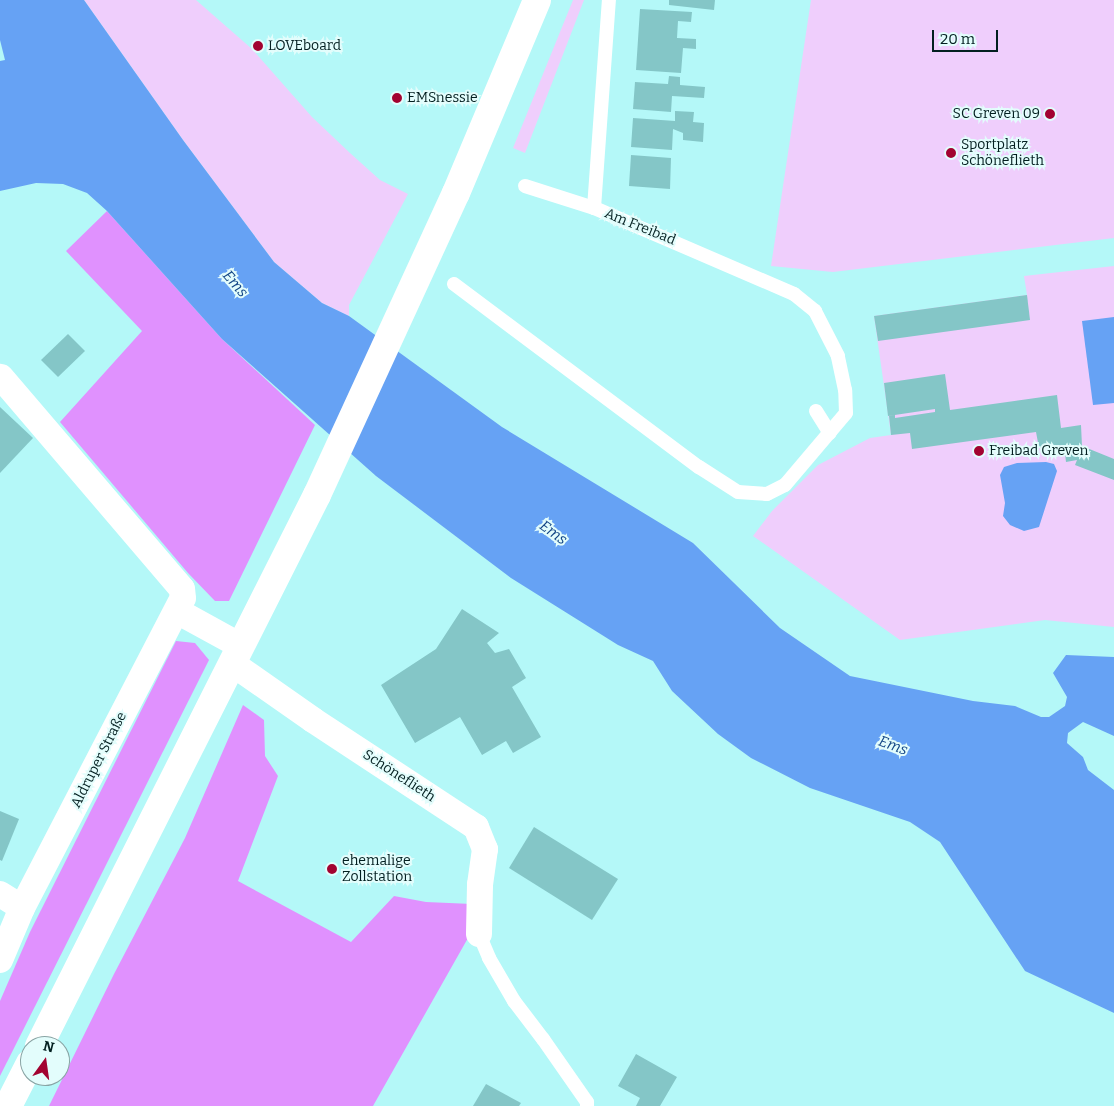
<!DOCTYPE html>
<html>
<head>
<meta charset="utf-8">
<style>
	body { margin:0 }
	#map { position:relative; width:1114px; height:1106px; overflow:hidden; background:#b4f8f8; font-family:Bitter,serif }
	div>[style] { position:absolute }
	.green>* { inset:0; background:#efcefc }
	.forest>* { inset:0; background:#e091fe }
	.water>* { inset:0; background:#66a2f4 }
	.building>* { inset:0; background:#84c6c7 }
	.lane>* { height:14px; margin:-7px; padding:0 7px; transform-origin:7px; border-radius:7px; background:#fff }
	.street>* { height:26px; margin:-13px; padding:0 13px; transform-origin:13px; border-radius:13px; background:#fff }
	.secondary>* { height:28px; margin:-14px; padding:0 14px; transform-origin:14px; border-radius:14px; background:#fff }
	.dots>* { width:14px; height:14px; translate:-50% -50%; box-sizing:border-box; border:2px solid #e3fdfc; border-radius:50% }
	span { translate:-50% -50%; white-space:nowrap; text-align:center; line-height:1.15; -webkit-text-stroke:4px #e3fdfc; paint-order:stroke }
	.poi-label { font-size:14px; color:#031f20 }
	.left { translate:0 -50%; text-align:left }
	.right { translate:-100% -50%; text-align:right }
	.street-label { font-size:14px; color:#031f20 }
	.water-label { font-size:15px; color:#124585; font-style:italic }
	.north { position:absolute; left:20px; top:1036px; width:50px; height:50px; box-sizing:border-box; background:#e3fdfc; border:1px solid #89a4a4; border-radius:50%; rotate:14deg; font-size:14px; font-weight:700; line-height:20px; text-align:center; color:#031f20 }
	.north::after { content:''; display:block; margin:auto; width:18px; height:22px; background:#a20331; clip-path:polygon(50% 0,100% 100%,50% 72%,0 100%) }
	.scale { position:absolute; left:932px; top:30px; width:66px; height:22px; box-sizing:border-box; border:2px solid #031f20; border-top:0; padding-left:6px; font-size:15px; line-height:18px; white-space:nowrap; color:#031f20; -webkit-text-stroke:4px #e3fdfc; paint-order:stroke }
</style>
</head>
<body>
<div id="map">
	<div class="green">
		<div style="clip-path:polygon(84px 0,196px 0,252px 49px,312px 117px,350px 153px,380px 180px,408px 194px,349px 305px,349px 316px,322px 303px,274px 262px,183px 140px)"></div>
		<div style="clip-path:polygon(573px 0,584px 0,525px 153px,513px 148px)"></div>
		<div style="clip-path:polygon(811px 0,1114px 0,1114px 238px,833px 272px,771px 266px)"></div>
		<div style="clip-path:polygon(1114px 266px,1114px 627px,1045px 620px,900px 640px,753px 536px,772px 511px,818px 465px,870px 438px,891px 435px,874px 316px,1027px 295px,1024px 276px)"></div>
	</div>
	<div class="forest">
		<div style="clip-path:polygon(107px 211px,222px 339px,315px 425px,229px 601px,215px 601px,188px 573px,60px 422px,142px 331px,66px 251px)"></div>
		<div style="clip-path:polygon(176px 641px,195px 643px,209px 660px,0 1076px,0 1001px,30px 932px)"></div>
		<div style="clip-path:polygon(243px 705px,264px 720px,265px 756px,278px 776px,238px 881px,351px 942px,394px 896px,426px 902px,472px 904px,468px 938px,373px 1106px,49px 1106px,114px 974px,185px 838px)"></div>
	</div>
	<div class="water">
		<div style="clip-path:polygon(0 0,84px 0,183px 140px,274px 262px,322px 303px,349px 316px,502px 427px,693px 543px,780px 628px,850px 676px,973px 701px,1015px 706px,1041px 717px,1049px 717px,1065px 706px,1067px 697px,1053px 673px,1066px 655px,1114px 657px,1114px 736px,1083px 722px,1068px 733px,1067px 743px,1083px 757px,1088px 770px,1114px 790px,1114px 1013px,1025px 971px,940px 842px,910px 822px,810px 788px,751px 758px,718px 734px,672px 691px,653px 661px,618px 645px,511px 578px,376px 476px,222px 339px,107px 211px,87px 193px,63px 184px,36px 183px,0 191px,0 61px,5px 60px,0 40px)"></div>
		<div style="clip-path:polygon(1114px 317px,1114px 403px,1093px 405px,1082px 321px)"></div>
		<div style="clip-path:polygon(1046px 462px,1054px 464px,1057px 471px,1039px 527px,1024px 531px,1010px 525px,1003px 516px,1005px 503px,1000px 475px,1004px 467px,1017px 463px)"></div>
	</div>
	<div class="building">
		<div style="clip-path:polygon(669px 0,715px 0,714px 10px,669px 5px)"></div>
		<div style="clip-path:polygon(640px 9px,692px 12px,691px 22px,678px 21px,677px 38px,696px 39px,696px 49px,683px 48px,681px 73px,636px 70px)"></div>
		<div style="clip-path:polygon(669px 76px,680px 77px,680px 85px,705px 87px,704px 98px,672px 96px,671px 112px,633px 109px,635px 82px,668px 84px)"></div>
		<div style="clip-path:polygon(675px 111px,694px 112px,693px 122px,704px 123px,703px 142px,683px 140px,683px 133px,673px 129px,672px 150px,631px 147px,633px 118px,675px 121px)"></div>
		<div style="clip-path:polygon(631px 155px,671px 158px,670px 189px,629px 186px)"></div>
		<div style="clip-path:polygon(1027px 295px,1030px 320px,878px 341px,874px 316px)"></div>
		<div style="clip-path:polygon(68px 334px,85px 351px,58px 377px,41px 360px)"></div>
		<div style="clip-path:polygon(945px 374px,950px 410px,1057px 395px,1061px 428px,1081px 425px,1082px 446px,1114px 459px,1114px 480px,1075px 465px,1077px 460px,1066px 462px,1064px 445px,1039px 448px,1036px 432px,912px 449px,910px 433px,891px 435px,889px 416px,895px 415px,895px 418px,935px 412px,935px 409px,888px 416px,884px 383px)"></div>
		<div style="clip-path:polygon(0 407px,33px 438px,0 473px)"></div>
		<div style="clip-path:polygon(462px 609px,499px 633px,487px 643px,495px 653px,509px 649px,526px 678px,512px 687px,541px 737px,513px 753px,506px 741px,482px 755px,460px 717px,415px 743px,381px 685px,436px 649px)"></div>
		<div style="clip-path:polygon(0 811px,19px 819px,2px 861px,0 860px)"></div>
		<div style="clip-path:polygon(534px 827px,618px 879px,592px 920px,509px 868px)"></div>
		<div style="clip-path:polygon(636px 1054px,677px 1077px,660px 1106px,636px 1106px,640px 1098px,618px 1086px)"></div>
		<div style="clip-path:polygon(486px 1084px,521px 1103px,519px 1106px,473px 1106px)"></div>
	</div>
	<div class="lane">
		<div style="left:525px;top:186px;width:72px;rotate:17.7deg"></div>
		<div style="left:454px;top:284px;width:306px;rotate:36.8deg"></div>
		<div style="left:699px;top:467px;width:46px;rotate:32.7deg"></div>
		<div style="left:738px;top:492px;width:29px;rotate:4deg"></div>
		<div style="left:767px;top:494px;width:20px;rotate:-27deg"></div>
		<div style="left:785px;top:485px;width:94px;rotate:-49.7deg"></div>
		<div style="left:846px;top:413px;width:23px;rotate:-92deg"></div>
		<div style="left:845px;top:390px;width:35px;rotate:-102deg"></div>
		<div style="left:838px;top:356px;width:51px;rotate:-117.1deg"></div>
		<div style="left:815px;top:311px;width:27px;rotate:-141deg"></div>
		<div style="left:794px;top:294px;width:218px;rotate:-156.7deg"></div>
		<div style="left:594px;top:208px;width:209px;rotate:-85.9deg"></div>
		<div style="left:816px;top:411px;width:26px;rotate:58deg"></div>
		<div style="left:479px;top:934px;width:26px;rotate:67deg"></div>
		<div style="left:489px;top:958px;width:50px;rotate:59.8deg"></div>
		<div style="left:514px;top:1001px;width:48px;rotate:52.7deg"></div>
		<div style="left:543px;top:1039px;width:77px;rotate:55.1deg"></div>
		<div style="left:587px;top:1102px;width:4px;rotate:90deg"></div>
	</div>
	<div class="street">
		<div style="left:177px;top:611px;width:73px;rotate:28.7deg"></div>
		<div style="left:233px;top:664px;width:98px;rotate:35deg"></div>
		<div style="left:313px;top:720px;width:195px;rotate:33.3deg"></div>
		<div style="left:476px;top:827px;width:24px;rotate:68deg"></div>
		<div style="left:485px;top:849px;width:36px;rotate:98deg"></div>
		<div style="left:480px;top:885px;width:49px;rotate:91.2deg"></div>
		<div style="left:0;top:894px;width:26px;rotate:32deg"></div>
		<div style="left:0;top:960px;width:56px;rotate:-67.1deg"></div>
		<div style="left:22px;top:908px;width:349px;rotate:-62.6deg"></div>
		<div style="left:183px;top:598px;width:9px;rotate:-96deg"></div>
		<div style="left:182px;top:589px;width:279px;rotate:-130.5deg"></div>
	</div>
	<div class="secondary">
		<div style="left:39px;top:1046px;width:617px;rotate:-63.23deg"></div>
		<div style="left:317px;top:495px;width:332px;rotate:-65.3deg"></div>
		<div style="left:456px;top:193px;width:209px;rotate:-67.2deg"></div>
		<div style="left:8px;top:1106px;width:48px;rotate:-62.9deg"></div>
	</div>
	<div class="dots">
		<div style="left:258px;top:46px;background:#a20331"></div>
		<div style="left:397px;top:98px;background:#a20331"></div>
		<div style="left:1050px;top:114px;background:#a20331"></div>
		<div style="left:951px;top:153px;background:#a20331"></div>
		<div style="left:979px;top:451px;background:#a20331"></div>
		<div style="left:332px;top:869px;background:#a20331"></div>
	</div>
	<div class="poi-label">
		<span class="left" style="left:268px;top:46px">LOVEboard</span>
		<span class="left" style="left:407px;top:98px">EMSnessie</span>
		<span class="right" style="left:1040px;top:114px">SC Greven 09</span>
		<span class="left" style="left:961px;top:153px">Sportplatz<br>Schöneflieth</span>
		<span class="left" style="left:989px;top:451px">Freibad Greven</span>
		<span class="left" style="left:342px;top:869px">ehemalige<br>Zollstation</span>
	</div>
	<div class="street-label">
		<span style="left:640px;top:227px;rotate:22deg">Am Freibad</span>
		<span style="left:99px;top:760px;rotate:-63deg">Aldruper Straße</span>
		<span style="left:399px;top:776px;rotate:33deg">Schöneflieth</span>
	</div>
	<div class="water-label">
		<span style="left:235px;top:284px;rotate:49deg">Ems</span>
		<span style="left:553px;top:533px;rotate:36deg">Ems</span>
		<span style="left:893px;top:746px;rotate:20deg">Ems</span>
	</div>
	<div class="north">N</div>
	<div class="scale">20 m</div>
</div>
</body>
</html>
